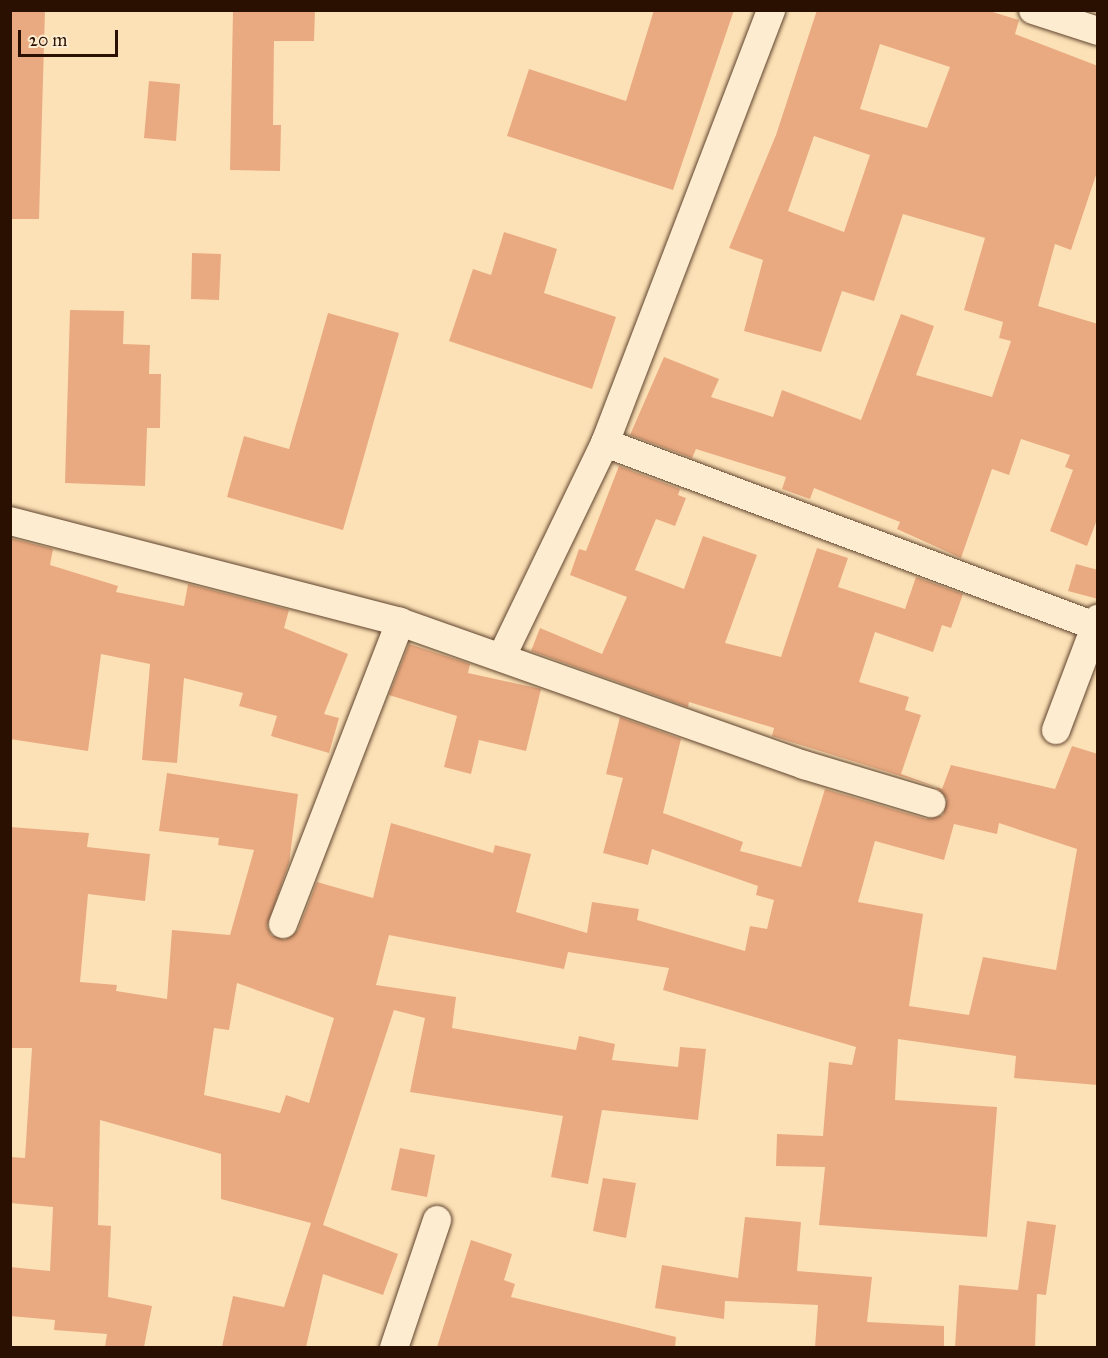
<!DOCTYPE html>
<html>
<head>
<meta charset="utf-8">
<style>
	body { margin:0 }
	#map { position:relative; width:1108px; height:1358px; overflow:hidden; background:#fde1b6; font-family:"IM FELL Great Primer",serif }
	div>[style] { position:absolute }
	.building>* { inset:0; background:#eaaa81 }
	.roads { filter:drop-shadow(0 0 2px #5f442e) drop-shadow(0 0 2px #5f442e) }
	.minor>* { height:28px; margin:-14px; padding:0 14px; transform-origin:14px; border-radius:14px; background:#feecd0 }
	span { translate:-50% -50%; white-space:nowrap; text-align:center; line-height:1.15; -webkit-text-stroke:4.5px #feecd0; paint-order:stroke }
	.frame { position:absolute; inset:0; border:12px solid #2a1000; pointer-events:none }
	.scale { position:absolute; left:18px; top:30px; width:100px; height:27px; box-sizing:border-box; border:3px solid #2a1000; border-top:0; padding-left:8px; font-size:18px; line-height:21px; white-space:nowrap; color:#2a1000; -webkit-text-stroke:4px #feecd0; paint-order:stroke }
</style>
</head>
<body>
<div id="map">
	<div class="building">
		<div style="clip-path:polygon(10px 10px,45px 10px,39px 219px,10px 219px)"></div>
		<div style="clip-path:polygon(233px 10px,315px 10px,314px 41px,274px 41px,273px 125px,281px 125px,280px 171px,230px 170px)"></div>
		<div style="clip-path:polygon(654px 10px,734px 10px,673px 190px,507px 136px,529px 69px,626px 101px)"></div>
		<div style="clip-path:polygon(evenodd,817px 10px,986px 10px,1019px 20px,1015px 34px,1098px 66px,1098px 169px,1071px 250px,1055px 244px,1038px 306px,1098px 324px,1098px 517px,1087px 546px,1050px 531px,1073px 470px,1065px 467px,1070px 455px,1021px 439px,1009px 475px,992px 469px,961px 558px,897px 529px,900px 522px,814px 488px,810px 499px,782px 489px,786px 477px,696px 449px,692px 458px,630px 435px,664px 357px,719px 379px,711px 397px,773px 417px,782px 390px,861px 420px,901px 314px,934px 326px,916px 375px,992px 397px,1011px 341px,999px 338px,1003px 322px,964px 310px,985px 238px,903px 214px,874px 301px,842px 291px,821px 352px,744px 331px,763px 260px,729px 248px,776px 135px,817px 10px,880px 44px,950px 67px,927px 128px,860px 109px,880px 44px,817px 10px,814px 136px,870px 155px,844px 232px,788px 211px,814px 136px)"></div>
		<div style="clip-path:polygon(149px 81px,180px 84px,176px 141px,144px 138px)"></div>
		<div style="clip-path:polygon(504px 232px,557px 249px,544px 293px,616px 317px,592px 389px,449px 341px,473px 269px,491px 275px)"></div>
		<div style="clip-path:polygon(192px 253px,221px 254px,219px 300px,191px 299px)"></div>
		<div style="clip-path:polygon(70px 310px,124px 311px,123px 344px,150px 345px,149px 374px,161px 374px,160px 428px,147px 428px,145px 486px,65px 483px)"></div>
		<div style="clip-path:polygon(328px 313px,399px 333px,343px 530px,227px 497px,244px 436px,289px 449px)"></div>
		<div style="clip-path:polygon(evenodd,619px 466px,680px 489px,678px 495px,686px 498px,675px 526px,656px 519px,635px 570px,684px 589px,703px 536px,757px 555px,725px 643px,781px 657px,817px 548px,848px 558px,838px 587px,905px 609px,916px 577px,963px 594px,951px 628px,942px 625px,933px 652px,875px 632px,859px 682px,909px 697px,905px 710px,921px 715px,901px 774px,942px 789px,951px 765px,1055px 789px,1072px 746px,1098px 754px,1098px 1085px,1014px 1078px,1016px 1056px,898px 1039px,895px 1100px,997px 1107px,987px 1237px,819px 1225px,825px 1167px,776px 1166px,777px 1134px,823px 1136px,829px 1062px,852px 1065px,856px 1047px,663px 990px,669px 968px,568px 952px,564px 969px,389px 935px,376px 985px,456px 997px,452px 1028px,576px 1050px,579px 1036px,615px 1044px,612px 1060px,678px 1067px,680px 1047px,706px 1049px,698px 1120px,602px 1110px,588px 1184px,551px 1177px,563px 1116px,410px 1092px,425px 1018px,394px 1010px,323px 1225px,398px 1254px,383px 1295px,323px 1274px,306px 1347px,222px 1347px,233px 1296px,284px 1307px,311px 1223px,221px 1199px,221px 1154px,100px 1120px,98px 1225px,111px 1226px,108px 1297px,152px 1306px,144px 1347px,105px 1347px,107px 1334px,54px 1330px,55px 1320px,10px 1316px,10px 1267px,50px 1271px,53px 1207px,10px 1203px,10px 1157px,25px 1158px,32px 1048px,10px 1048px,10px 827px,89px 833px,87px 847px,150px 854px,145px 901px,88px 894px,80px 982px,117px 985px,116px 991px,167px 999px,172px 930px,230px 935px,254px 850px,218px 845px,219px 838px,159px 831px,167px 773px,298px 794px,289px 863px,267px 926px,271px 935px,285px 940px,298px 930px,317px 882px,373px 898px,391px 823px,493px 853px,495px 845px,531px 854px,516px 912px,587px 933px,592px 902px,639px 909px,637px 920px,745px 951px,750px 926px,767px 929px,774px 900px,756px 895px,758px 886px,652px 849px,648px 865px,603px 853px,623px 778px,606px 774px,620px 717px,681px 739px,663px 813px,743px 842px,740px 851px,801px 867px,825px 789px,926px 819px,943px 815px,947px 799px,936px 787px,772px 736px,774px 728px,689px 702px,688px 707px,531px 651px,540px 628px,602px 654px,627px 597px,570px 575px,579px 549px,586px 551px,619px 466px,999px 823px,1077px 849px,1056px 970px,983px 957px,969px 1015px,909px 1006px,923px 914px,858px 902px,875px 841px,944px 860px,954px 824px,997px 834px,999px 823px,619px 466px,237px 983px,334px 1018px,309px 1103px,286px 1095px,280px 1113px,204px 1095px,214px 1028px,229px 1030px,237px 983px)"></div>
		<div style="clip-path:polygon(10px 538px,53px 549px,50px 565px,118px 586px,116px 592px,184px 606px,188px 584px,289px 610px,284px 628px,348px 654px,324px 714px,339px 718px,329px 753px,271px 736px,277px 716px,239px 706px,243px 693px,184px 678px,177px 763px,142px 760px,150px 664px,101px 654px,88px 751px,10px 739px)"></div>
		<div style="clip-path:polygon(1076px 564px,1098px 570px,1098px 599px,1068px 591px)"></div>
		<div style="clip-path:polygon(409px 644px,470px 664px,468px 673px,541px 689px,526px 751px,479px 740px,471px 774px,444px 767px,457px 716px,389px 695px)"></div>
		<div style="clip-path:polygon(400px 1148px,435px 1155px,427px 1197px,391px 1190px)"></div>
		<div style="clip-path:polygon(603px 1178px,636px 1183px,626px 1238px,593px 1231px)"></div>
		<div style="clip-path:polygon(745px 1217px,801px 1222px,797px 1271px,872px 1277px,867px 1322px,944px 1326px,944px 1347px,815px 1347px,818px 1305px,725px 1301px,724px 1319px,655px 1308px,662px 1265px,738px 1278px)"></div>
		<div style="clip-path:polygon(1027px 1221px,1056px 1225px,1046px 1295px,1037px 1294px,1035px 1347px,955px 1347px,959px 1285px,1018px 1290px)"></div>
		<div style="clip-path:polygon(471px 1240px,512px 1254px,504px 1280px,515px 1284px,511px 1297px,676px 1337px,675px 1347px,437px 1347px)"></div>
	</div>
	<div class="roads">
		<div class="minor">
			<div style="left:1033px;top:10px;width:68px;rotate:17.9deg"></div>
			<div style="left:605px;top:443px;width:523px;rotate:20.48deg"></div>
			<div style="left:10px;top:521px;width:403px;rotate:14.5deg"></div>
			<div style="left:400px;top:622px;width:429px;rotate:19.5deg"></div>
			<div style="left:804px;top:765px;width:133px;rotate:16.7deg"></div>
			<div style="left:502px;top:656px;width:237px;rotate:-64.2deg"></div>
			<div style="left:605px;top:443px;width:464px;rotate:-69deg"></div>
			<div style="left:1056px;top:730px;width:119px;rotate:-69.3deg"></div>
			<div style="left:283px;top:924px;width:324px;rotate:-68.8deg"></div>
			<div style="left:394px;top:1348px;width:135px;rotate:-71.4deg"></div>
		</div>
	</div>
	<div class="frame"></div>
	<div class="scale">20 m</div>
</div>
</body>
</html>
